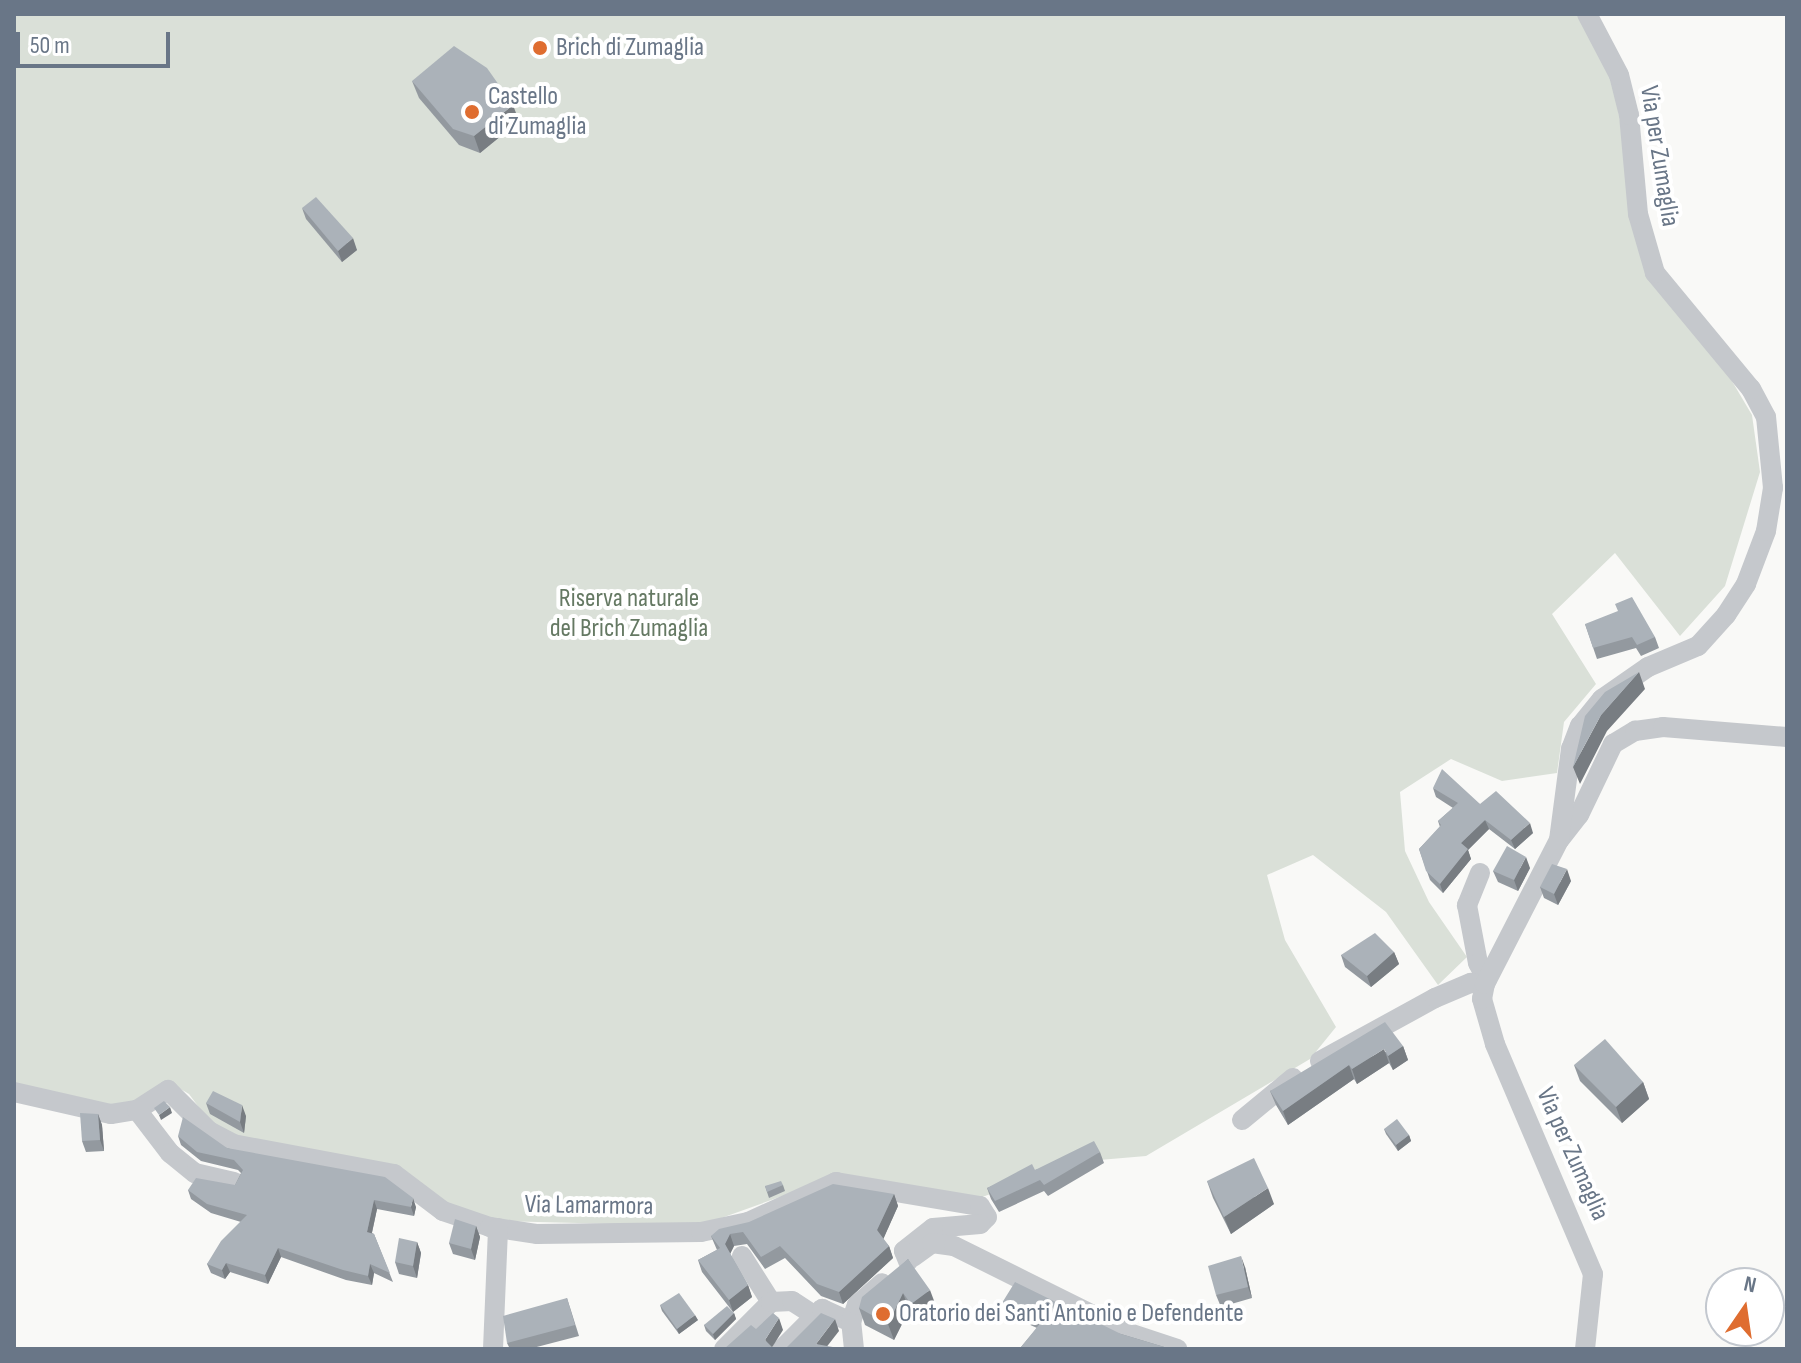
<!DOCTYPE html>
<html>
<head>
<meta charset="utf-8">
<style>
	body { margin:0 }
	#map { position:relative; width:1801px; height:1363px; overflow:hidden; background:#f9f9f7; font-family:"Sofia Sans Condensed",sans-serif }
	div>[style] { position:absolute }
	.green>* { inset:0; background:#dae0d8 }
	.minor>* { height:20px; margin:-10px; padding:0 10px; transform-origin:10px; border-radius:10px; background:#c5c8cc }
	.wall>* { inset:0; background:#93999f }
	.shaded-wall>* { inset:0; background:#787d82 }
	.building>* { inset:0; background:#abb2b9 }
	.dots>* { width:22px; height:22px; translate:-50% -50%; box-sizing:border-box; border:4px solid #fff; border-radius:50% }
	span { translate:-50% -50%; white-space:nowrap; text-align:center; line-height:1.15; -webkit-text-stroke:8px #fff; paint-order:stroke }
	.poi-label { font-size:26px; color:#697687 }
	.left { translate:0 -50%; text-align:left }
	.street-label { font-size:26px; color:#697687 }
	.park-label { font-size:26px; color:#657963 }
	.frame { position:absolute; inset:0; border:16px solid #697687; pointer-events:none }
	.north { position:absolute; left:1705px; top:1267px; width:80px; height:80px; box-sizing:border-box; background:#fff; border:2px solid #c3c8cf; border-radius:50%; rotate:13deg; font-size:22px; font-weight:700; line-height:32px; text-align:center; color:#697687 }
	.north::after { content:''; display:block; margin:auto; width:28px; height:36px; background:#df6d30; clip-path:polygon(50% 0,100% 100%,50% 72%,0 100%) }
	.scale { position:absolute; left:16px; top:32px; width:154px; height:36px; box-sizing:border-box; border:4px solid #697687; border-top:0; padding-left:10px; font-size:24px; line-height:28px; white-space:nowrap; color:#697687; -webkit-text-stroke:6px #fff; paint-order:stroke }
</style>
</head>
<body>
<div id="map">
	<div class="green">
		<div style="clip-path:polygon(14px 14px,1578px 14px,1613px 80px,1646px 273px,1726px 371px,1752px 415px,1760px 472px,1725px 586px,1680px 636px,1615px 553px,1552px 614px,1596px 684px,1564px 722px,1557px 773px,1502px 781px,1451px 759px,1400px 792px,1405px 851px,1429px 902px,1467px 957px,1438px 985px,1386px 912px,1313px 855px,1267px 875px,1285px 940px,1336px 1027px,1310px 1059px,1146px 1156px,1076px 1162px,977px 1199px,841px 1175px,699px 1226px,495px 1221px,235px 1135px,212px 1125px,189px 1094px,167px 1081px,134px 1102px,115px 1106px,14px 1083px)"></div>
	</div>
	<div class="minor">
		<div style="left:1560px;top:839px;width:31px;rotate:-52deg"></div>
		<div style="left:1579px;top:815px;width:79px;rotate:-64.4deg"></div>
		<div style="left:1613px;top:744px;width:26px;rotate:-31deg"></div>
		<div style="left:1635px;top:731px;width:28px;rotate:-8deg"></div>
		<div style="left:1663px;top:727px;width:124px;rotate:4.6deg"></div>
		<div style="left:1480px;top:873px;width:35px;rotate:112deg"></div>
		<div style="left:1467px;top:905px;width:59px;rotate:79.3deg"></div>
		<div style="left:1478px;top:963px;width:19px;rotate:62deg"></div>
		<div style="left:1320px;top:1061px;width:131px;rotate:-28.7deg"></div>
		<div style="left:1435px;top:998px;width:39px;rotate:-23deg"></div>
		<div style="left:1471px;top:983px;width:14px;rotate:4deg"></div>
		<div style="left:14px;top:1092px;width:99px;rotate:12.8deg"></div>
		<div style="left:111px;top:1114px;width:26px;rotate:-9deg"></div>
		<div style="left:137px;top:1110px;width:37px;rotate:-33deg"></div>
		<div style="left:168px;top:1090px;width:58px;rotate:45deg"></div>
		<div style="left:209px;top:1131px;width:27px;rotate:28deg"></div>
		<div style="left:233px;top:1144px;width:164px;rotate:10.6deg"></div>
		<div style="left:394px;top:1174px;width:61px;rotate:37.1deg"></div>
		<div style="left:443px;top:1211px;width:50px;rotate:18.8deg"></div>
		<div style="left:490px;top:1227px;width:48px;rotate:8.5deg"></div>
		<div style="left:537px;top:1234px;width:164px;rotate:-0.7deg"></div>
		<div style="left:701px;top:1232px;width:48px;rotate:-12deg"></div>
		<div style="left:748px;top:1222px;width:97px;rotate:-24.4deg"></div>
		<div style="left:836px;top:1182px;width:146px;rotate:9.5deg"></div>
		<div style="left:980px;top:1206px;width:13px;rotate:58deg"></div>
		<div style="left:987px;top:1217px;width:10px;rotate:135deg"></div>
		<div style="left:980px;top:1224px;width:47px;rotate:175.1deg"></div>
		<div style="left:933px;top:1228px;width:37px;rotate:142deg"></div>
		<div style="left:904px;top:1251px;width:11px;rotate:68deg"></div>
		<div style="left:137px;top:1110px;width:54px;rotate:52.5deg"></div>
		<div style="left:170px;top:1153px;width:32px;rotate:39deg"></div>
		<div style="left:195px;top:1173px;width:40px;rotate:13deg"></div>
		<div style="left:1242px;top:1120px;width:66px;rotate:-39.5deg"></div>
		<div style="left:742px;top:1256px;width:54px;rotate:57.8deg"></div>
		<div style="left:913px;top:1257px;width:24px;rotate:-36deg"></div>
		<div style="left:932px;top:1243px;width:22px;rotate:8deg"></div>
		<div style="left:954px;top:1246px;width:195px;rotate:26.4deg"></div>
		<div style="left:1129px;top:1333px;width:51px;rotate:18.4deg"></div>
		<div style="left:493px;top:1349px;width:121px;rotate:-87.6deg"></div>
		<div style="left:724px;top:1349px;width:66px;rotate:-45deg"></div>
		<div style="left:771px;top:1302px;width:21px;rotate:-3deg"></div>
		<div style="left:792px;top:1301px;width:27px;rotate:33deg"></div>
		<div style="left:782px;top:1349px;width:57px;rotate:-45deg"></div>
		<div style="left:822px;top:1309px;width:32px;rotate:24deg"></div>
		<div style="left:854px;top:1349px;width:27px;rotate:-96deg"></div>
		<div style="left:851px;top:1322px;width:18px;rotate:-71deg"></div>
		<div style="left:857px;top:1305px;width:33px;rotate:-41deg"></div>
		<div style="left:1585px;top:1349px;width:75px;rotate:-83.9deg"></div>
		<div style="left:1593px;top:1274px;width:250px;rotate:-113.1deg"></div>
		<div style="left:1495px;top:1044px;width:47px;rotate:-106.1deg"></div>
		<div style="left:1482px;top:999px;width:15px;rotate:-79deg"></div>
		<div style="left:1485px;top:984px;width:162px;rotate:-62.8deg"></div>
		<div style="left:1559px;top:840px;width:92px;rotate:-82.5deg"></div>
		<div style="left:1571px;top:749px;width:25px;rotate:-69deg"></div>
		<div style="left:1580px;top:726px;width:35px;rotate:-51deg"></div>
		<div style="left:1602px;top:699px;width:56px;rotate:-34.8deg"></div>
		<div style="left:1648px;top:667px;width:54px;rotate:-22.8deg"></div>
		<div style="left:1698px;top:646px;width:42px;rotate:-47.9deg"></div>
		<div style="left:1726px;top:615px;width:37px;rotate:-57deg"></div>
		<div style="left:1746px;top:584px;width:57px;rotate:-69.3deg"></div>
		<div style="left:1766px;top:531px;width:44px;rotate:-80.8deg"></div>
		<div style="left:1773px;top:488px;width:71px;rotate:-95.6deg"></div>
		<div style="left:1766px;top:417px;width:32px;rotate:-118deg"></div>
		<div style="left:1751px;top:389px;width:151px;rotate:-129.6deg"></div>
		<div style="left:1655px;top:273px;width:61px;rotate:-106.1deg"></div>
		<div style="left:1638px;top:214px;width:99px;rotate:-95.2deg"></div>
		<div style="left:1629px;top:115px;width:41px;rotate:-104deg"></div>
		<div style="left:1619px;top:75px;width:69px;rotate:-117.7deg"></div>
	</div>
	<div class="wall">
		<div style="clip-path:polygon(412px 81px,519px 121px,480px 153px,459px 145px,419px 98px)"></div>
		<div style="clip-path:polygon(302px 208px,357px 250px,342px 262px,306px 219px)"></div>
		<div style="clip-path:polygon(1585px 624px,1655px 637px,1659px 648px,1641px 656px,1636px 648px,1597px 659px)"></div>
		<div style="clip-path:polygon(1433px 788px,1480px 804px,1533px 833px,1515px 849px,1489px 829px,1468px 850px,1471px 859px,1443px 893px,1430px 880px,1419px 849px,1440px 827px,1438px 821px,1453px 808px,1436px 797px)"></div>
		<div style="clip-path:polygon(1530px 868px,1518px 891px,1498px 882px,1493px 871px)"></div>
		<div style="clip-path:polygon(1571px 881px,1558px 905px,1544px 898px,1540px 887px)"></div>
		<div style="clip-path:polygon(1394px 952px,1399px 964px,1371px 987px,1345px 967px,1341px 955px)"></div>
		<div style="clip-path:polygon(1403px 1046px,1408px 1060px,1393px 1070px,1389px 1063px,1357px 1084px,1354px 1079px,1288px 1125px,1276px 1105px,1270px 1091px)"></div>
		<div style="clip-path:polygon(1574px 1065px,1643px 1082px,1649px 1099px,1622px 1123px,1580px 1081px)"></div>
		<div style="clip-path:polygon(206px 1103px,246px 1116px,244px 1133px,210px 1114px)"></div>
		<div style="clip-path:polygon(98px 1114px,102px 1125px,104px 1151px,86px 1152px,82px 1141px)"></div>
		<div style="clip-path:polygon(1384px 1129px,1409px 1135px,1411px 1141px,1398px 1151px,1386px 1134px)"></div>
		<div style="clip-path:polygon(178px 1136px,227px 1148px,416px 1207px,414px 1216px,377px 1209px,372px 1233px,374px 1234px,393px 1282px,374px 1273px,372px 1285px,346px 1280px,281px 1257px,268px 1284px,230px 1272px,225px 1279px,211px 1273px,207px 1264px,241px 1222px,211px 1213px,191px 1199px,188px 1190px,235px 1185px,241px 1173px,238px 1170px,201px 1161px,181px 1145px)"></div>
		<div style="clip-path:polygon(1100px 1152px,1104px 1163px,1048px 1196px,1044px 1191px,999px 1212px,991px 1199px,987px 1188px,1035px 1170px)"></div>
		<div style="clip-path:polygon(1207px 1181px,1274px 1204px,1231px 1234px,1213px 1198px)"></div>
		<div style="clip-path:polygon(783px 1185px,785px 1191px,769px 1198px,765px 1186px)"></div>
		<div style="clip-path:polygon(894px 1194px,898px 1206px,883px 1239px,889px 1246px,893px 1258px,843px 1304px,821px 1296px,785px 1258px,765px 1269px,747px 1244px,734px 1246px,730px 1254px,748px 1285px,752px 1297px,733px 1312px,702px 1272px,698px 1260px,717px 1250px,711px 1236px)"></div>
		<div style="clip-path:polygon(476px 1226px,480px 1237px,475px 1260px,453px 1254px,449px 1243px)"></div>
		<div style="clip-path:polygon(417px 1242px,421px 1253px,417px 1278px,399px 1274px,395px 1262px)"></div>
		<div style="clip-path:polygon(908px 1259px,936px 1306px,917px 1320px,909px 1310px,894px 1340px,865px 1325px,859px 1308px)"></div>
		<div style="clip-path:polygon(1245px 1267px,1252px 1298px,1221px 1307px,1216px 1295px)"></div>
		<div style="clip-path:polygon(567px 1298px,579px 1336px,529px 1349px,510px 1349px,507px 1343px)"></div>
		<div style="clip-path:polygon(1002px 1303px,1121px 1334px,1171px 1349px,1022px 1349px,1021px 1347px,1037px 1328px,1006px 1314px)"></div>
		<div style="clip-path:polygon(660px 1305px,698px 1320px,679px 1334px,662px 1311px)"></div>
		<div style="clip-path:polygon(734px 1313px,736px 1319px,715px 1340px,706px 1331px,704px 1325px)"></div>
	</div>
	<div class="shaded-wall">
		<div style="clip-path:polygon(513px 105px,519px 121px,480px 153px,474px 136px)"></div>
		<div style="clip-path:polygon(353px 238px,357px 250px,342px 262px,338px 251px)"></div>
		<div style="clip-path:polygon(1639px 672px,1645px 689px,1607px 731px,1580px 784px,1573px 767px,1601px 715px)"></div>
		<div style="clip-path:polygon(1485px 820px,1489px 829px,1468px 850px,1471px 859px,1443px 893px,1440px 884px,1461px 843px)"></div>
		<div style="clip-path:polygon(1530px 823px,1533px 833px,1515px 849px,1511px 840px)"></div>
		<div style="clip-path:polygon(1526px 857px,1530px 868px,1518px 891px,1514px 880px)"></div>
		<div style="clip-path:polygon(1567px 869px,1571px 881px,1558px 905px,1554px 894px)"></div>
		<div style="clip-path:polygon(1394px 952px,1399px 964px,1371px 987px,1367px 976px)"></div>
		<div style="clip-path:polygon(1403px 1046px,1408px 1060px,1393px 1070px,1388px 1056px)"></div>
		<div style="clip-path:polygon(1384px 1049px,1389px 1063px,1357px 1084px,1352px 1069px)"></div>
		<div style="clip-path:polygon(1349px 1065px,1354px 1079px,1288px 1125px,1283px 1111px)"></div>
		<div style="clip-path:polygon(1643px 1082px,1649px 1099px,1622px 1123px,1616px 1107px)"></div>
		<div style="clip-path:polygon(242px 1105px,246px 1116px,244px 1133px,240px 1122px)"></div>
		<div style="clip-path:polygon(170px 1107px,172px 1113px,161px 1120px,159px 1115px)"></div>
		<div style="clip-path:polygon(98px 1114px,102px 1125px,104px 1151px,100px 1140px)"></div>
		<div style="clip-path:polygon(1409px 1135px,1411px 1141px,1398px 1151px,1396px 1145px)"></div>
		<div style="clip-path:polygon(1268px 1188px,1274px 1204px,1231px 1234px,1224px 1217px)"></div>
		<div style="clip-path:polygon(894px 1194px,898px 1206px,882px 1242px,877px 1230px)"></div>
		<div style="clip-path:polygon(413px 1198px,416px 1207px,414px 1216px,411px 1207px)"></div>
		<div style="clip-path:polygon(374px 1200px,377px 1209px,370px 1241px,367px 1232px)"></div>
		<div style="clip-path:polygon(476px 1226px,480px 1237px,475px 1260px,471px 1249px)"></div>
		<div style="clip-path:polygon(730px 1234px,734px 1246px,729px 1256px,725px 1244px)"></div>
		<div style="clip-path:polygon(417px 1242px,421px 1253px,417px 1278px,413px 1266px)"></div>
		<div style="clip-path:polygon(889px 1246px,893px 1258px,843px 1304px,839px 1292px)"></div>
		<div style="clip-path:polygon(278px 1248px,281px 1257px,268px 1284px,265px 1275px)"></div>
		<div style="clip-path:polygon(1241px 1256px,1245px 1267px,1252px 1298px,1248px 1287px)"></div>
		<div style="clip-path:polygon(226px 1263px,230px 1272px,225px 1279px,222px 1270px)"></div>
		<div style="clip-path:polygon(370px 1264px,374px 1273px,372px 1285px,368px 1276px)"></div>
		<div style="clip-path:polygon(748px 1285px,752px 1297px,733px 1312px,729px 1300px)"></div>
		<div style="clip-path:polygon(930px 1290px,936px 1306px,917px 1320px,911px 1304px)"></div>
		<div style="clip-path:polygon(903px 1293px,909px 1310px,894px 1340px,888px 1324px)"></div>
		<div style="clip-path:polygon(734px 1313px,736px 1319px,715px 1340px,713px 1334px)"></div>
		<div style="clip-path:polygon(695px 1315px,698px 1320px,679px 1334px,677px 1329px)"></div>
		<div style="clip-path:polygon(779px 1318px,783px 1330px,771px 1349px,765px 1340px)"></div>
		<div style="clip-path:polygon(835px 1319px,839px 1331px,825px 1349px,816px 1344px)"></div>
	</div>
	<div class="building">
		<div style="clip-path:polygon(454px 46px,487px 68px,513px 105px,474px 136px,453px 129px,412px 81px)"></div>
		<div style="clip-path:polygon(316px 197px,353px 238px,338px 251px,302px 208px)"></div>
		<div style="clip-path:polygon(1632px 597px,1655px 637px,1637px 645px,1632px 637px,1593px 648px,1585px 624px,1618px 611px,1615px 604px)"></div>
		<div style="clip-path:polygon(1639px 672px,1601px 715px,1573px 767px,1585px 716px,1605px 692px)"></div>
		<div style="clip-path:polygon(1442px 769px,1480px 804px,1496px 791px,1530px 823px,1511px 840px,1485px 820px,1461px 843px,1468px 849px,1440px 884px,1426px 871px,1419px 849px,1441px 825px,1438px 821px,1458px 803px,1433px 788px)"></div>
		<div style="clip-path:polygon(1507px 846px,1526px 857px,1514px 880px,1493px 871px)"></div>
		<div style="clip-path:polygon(1552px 864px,1567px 869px,1554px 894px,1540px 887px)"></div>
		<div style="clip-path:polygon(1375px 933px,1394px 952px,1367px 976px,1341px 955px)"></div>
		<div style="clip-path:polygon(1385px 1022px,1403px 1046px,1388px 1056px,1384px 1049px,1352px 1069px,1349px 1065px,1283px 1111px,1270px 1091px)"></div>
		<div style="clip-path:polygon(1605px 1039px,1643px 1082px,1616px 1107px,1574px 1065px)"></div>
		<div style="clip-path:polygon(213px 1091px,242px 1105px,240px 1122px,206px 1103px)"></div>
		<div style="clip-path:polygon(164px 1101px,170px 1107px,159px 1115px,154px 1108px)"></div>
		<div style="clip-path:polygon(80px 1113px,98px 1114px,100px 1140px,82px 1141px)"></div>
		<div style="clip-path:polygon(183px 1117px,227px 1148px,385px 1177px,413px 1198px,411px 1207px,374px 1200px,367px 1232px,374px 1234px,390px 1273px,370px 1264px,368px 1276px,343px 1270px,278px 1248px,265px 1275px,226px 1263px,222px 1270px,207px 1264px,221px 1241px,247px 1215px,207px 1204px,188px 1190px,196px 1178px,235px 1185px,243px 1170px,234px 1160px,197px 1152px,178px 1136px)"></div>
		<div style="clip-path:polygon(1397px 1119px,1409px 1135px,1396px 1145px,1384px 1129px)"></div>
		<div style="clip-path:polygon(1094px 1141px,1100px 1152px,1044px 1185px,1040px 1180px,995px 1201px,987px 1188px,1032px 1164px,1035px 1170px)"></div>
		<div style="clip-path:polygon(1254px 1158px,1268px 1188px,1224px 1217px,1207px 1181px)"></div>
		<div style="clip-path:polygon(781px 1181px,783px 1185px,767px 1192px,765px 1186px)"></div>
		<div style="clip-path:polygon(833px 1184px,894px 1194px,877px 1230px,889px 1246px,839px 1292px,817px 1284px,780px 1246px,761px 1257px,743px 1232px,730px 1234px,725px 1244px,748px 1285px,729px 1300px,698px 1260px,720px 1248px,711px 1236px,719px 1229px,749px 1222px)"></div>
		<div style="clip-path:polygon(455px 1219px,476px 1226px,471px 1249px,449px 1243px)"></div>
		<div style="clip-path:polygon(399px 1238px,417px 1242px,413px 1266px,395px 1262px)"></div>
		<div style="clip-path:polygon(1241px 1256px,1248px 1287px,1216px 1295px,1208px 1266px)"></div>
		<div style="clip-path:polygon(908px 1259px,930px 1290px,911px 1304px,903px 1293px,888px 1324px,859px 1308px,862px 1297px)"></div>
		<div style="clip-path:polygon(1015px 1282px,1121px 1334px,1171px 1349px,1024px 1349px,1021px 1347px,1042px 1321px,1002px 1303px)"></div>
		<div style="clip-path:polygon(679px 1293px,695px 1315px,677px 1329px,660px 1305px)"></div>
		<div style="clip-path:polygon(567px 1298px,575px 1325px,507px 1343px,503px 1316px)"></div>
		<div style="clip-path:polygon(727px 1306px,734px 1313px,713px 1334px,704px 1325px)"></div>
		<div style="clip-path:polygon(773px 1313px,779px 1318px,765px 1340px,774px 1349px,724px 1349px,751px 1325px,756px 1329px)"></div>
		<div style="clip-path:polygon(821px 1313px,835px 1319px,816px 1344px,844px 1349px,779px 1349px,787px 1347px)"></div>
	</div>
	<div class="dots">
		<div style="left:540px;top:48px;background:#df6d30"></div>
		<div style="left:472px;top:112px;background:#df6d30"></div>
		<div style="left:883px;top:1314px;background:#df6d30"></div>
	</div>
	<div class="poi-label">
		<span class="left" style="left:556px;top:48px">Brich di Zumaglia</span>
		<span class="left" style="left:488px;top:112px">Castello<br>di Zumaglia</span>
		<span class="left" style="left:899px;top:1314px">Oratorio dei Santi Antonio e Defendente</span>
	</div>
	<div class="street-label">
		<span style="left:1659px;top:156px;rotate:81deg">Via per Zumaglia</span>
		<span style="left:1572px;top:1154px;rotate:66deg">Via per Zumaglia</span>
		<span style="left:589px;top:1206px;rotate:1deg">Via Lamarmora</span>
	</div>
	<div class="park-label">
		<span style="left:629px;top:614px">Riserva naturale<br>del Brich Zumaglia</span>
	</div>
	<div class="frame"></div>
	<div class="north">N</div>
	<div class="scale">50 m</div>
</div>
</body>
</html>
